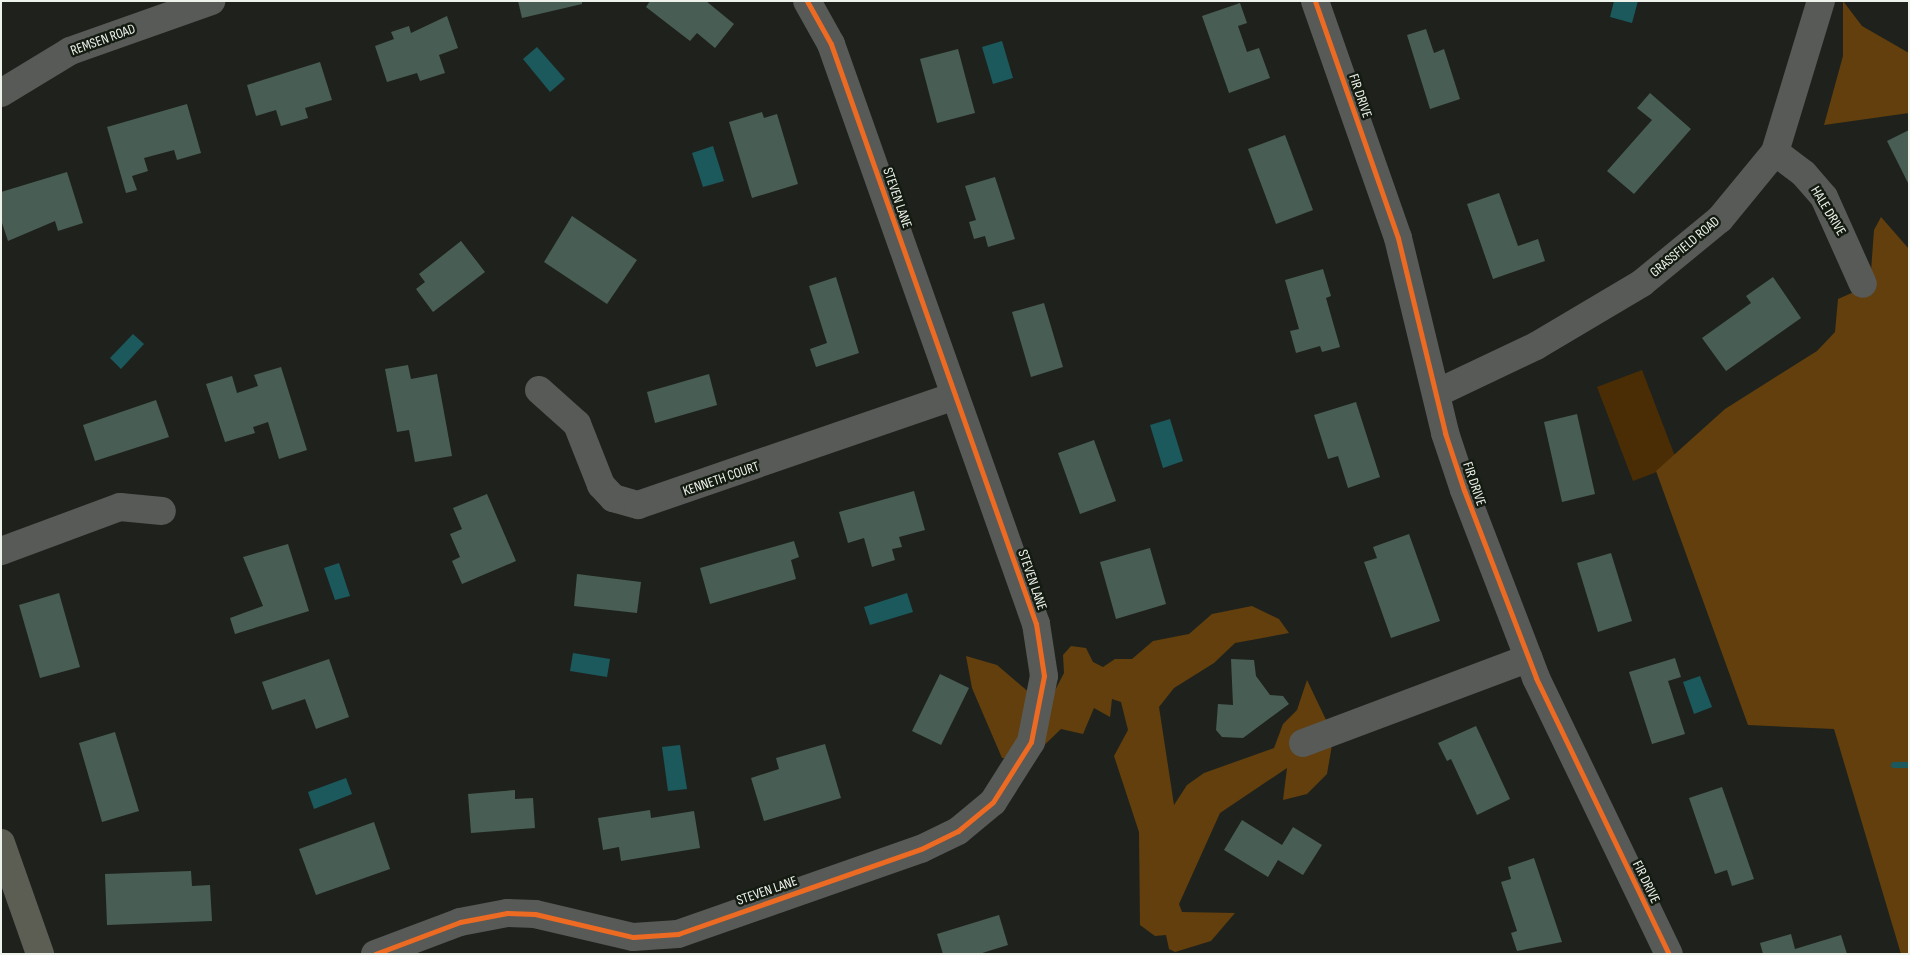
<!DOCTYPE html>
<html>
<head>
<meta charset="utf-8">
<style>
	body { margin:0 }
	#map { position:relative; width:1910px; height:955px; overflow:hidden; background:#1f221c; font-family:"Sofia Sans Condensed",sans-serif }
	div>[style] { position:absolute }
	.green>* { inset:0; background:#4a2d04 }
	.forest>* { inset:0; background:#623f0c }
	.water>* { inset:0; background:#1b595d }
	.stream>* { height:5.5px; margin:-2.75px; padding:0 2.75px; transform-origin:2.75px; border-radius:2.75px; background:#1b595d }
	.building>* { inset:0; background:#485d54 }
	.minor>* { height:28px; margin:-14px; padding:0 14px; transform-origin:14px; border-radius:14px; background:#585a57 }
	.major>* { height:28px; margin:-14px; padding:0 14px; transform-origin:14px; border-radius:14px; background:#5c5e54 }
	.cycleway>* { height:5px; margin:-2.5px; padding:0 2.5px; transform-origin:2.5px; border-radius:2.5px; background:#ed6a23 }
	span { translate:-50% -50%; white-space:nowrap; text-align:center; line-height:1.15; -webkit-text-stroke:5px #141b11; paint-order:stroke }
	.street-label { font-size:14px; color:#edf2eb }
	.frame { position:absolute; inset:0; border:2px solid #edf2eb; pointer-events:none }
</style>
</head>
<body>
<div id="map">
	<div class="green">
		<div style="clip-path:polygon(1642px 370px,1678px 464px,1633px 481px,1597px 387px)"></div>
	</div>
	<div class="forest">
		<div style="clip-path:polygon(1843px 1px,1862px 26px,1909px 53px,1909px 113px,1824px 125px,1843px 56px)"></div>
		<div style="clip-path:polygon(1881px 217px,1909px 249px,1909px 954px,1901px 954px,1834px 729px,1748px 725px,1656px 471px,1725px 409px,1817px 351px,1835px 332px,1838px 299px,1870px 285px,1874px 230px)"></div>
		<div style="clip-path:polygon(1252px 606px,1279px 619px,1289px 633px,1235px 643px,1214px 663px,1174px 688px,1159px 707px,1174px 805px,1187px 785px,1204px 773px,1274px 748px,1283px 724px,1297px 710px,1307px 680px,1328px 724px,1332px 745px,1327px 774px,1307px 794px,1283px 800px,1287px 768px,1220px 813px,1179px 904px,1182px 912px,1235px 913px,1211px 941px,1175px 952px,1169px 949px,1166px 935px,1155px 936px,1140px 925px,1139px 832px,1114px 756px,1128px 730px,1121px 702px,1112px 699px,1110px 717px,1094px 708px,1083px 734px,1061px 729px,1030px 759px,1002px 758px,972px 688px,966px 656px,997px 665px,1031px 694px,1049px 702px,1064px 673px,1063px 655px,1071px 646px,1086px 648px,1093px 662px,1103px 667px,1115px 659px,1132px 659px,1153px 641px,1189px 634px,1212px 614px)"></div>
	</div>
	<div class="water">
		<div style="clip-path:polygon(1614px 1px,1638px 1px,1632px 23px,1610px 17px)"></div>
		<div style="clip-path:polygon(1002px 41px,1013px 78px,993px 84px,982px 47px)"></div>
		<div style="clip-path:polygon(537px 47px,565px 79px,550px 92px,523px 59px)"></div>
		<div style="clip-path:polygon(713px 146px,724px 181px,703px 187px,692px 153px)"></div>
		<div style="clip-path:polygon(133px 334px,144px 344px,121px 369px,110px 358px)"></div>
		<div style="clip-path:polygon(1170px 419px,1183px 461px,1163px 468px,1150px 425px)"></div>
		<div style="clip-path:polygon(339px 563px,350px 596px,335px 600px,324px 568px)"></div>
		<div style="clip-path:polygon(907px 593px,913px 612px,870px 625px,864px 607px)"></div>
		<div style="clip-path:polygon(573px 653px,610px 659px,607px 677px,570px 671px)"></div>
		<div style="clip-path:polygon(1700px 676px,1712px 707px,1694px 714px,1683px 682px)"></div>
		<div style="clip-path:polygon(680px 745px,687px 789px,668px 791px,662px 747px)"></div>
		<div style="clip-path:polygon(346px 778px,352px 794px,314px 809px,308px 792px)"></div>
	</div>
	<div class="stream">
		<div style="left:1894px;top:765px;width:15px"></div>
	</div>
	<div class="building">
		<div style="clip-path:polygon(518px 1px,582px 1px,582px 4px,522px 18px)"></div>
		<div style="clip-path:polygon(650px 1px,706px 1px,734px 24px,715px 48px,697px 33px,690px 41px,646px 7px)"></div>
		<div style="clip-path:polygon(1240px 3px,1247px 23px,1238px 26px,1247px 52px,1259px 48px,1270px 78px,1229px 93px,1202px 16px)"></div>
		<div style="clip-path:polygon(447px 16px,458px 48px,439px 55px,445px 73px,420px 81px,417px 73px,387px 82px,375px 46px,394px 39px,391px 32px,409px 26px,411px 33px)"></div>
		<div style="clip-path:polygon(1426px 29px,1434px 53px,1444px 49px,1460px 99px,1430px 109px,1407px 35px)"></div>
		<div style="clip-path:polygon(958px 49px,975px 113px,937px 123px,920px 59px)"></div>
		<div style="clip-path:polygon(320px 62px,332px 100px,305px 108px,308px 118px,281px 126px,276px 110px,256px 116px,247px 85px)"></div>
		<div style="clip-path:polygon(1650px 93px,1691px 129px,1634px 194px,1607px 171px,1652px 120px,1637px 108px)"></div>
		<div style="clip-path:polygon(187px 104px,201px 153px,177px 160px,174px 150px,144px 158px,148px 171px,132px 176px,137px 190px,126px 193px,107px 127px)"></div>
		<div style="clip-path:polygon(762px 112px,764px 118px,777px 114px,798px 184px,752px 198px,729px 122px)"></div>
		<div style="clip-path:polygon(1909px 130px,1909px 185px,1887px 141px)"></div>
		<div style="clip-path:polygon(1285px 135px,1313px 210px,1276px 224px,1248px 149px)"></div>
		<div style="clip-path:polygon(67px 172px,83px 223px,58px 231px,55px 221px,8px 241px,1px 220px,1px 192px)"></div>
		<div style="clip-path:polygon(995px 177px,1015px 239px,988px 247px,985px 236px,974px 239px,969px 222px,976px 220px,965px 186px)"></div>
		<div style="clip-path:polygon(1499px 193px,1518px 246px,1538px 239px,1545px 261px,1493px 279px,1467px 204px)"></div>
		<div style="clip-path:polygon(572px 216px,637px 260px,607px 304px,544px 262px)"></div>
		<div style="clip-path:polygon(461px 241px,485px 272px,433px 312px,416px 289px,425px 282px,419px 274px)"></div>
		<div style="clip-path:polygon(1323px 269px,1331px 296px,1326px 298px,1340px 347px,1322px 352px,1320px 346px,1296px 353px,1290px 331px,1299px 329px,1285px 280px)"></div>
		<div style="clip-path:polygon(836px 277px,859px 353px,816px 367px,810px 349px,827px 343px,809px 286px)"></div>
		<div style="clip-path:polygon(1773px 277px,1801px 318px,1726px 371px,1702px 338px,1751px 303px,1746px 296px)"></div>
		<div style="clip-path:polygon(1044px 303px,1063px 367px,1031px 377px,1012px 312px)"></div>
		<div style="clip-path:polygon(408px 365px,411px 379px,437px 374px,452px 456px,415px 462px,409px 430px,397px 432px,385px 369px)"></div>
		<div style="clip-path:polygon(281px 367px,307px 450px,279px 459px,268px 422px,253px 427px,255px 433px,225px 442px,206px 384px,232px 376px,237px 393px,258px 386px,254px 375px)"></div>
		<div style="clip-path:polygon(709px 374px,717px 405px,655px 423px,647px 392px)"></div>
		<div style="clip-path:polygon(156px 400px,169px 437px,95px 461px,83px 425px)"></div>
		<div style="clip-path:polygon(1356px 402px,1380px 477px,1348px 488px,1338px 456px,1328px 459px,1314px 415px)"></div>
		<div style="clip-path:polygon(1577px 414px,1595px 494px,1562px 502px,1544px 422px)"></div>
		<div style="clip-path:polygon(1094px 440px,1116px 501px,1080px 514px,1058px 453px)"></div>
		<div style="clip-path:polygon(914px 491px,925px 530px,899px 537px,902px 547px,892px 549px,895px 560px,872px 567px,864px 538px,848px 543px,839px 512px)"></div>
		<div style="clip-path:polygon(487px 494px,516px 561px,462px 584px,452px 561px,460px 557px,450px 534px,462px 529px,453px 508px)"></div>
		<div style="clip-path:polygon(1409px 534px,1440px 621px,1391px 638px,1364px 562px,1377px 558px,1373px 547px)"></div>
		<div style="clip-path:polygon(794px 541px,799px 557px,791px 560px,796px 579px,710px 604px,700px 568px)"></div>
		<div style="clip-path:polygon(288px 544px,309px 611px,235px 634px,230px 618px,263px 606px,243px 557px)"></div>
		<div style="clip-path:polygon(1150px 548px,1166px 604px,1116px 619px,1100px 562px)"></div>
		<div style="clip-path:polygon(1611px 553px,1632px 621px,1598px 632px,1577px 563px)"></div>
		<div style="clip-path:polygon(577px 574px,641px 582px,637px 613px,574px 606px)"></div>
		<div style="clip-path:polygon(59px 593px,80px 667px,40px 678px,19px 605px)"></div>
		<div style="clip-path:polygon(1675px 658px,1681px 677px,1668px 681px,1685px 734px,1652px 744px,1629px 672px)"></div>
		<div style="clip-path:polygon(329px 659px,349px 717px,316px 729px,305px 699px,272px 710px,262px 682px)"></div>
		<div style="clip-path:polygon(1231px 659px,1254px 660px,1256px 676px,1270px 695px,1283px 696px,1289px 704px,1243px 738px,1222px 737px,1216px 730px,1218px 704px,1233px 705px)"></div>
		<div style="clip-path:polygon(940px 674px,969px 688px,941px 745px,912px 731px)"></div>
		<div style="clip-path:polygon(1476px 726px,1510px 799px,1477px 815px,1451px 759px,1447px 761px,1438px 743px)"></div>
		<div style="clip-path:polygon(115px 732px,139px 811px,102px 822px,79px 743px)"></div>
		<div style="clip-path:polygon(825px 744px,841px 798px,764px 821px,751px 778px,779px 769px,776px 758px)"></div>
		<div style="clip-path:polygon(1722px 787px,1754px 879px,1732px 886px,1727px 870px,1715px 874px,1689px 798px)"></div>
		<div style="clip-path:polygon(515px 790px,515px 799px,533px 798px,535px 828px,471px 833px,468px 794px)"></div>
		<div style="clip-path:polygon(650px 810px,651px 818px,694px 811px,700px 848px,621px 861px,619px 847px,603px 850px,598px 818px)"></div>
		<div style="clip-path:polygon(1242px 820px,1282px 845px,1293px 827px,1322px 845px,1303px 875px,1278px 860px,1268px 877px,1224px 850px)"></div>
		<div style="clip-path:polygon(374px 822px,390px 869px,316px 895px,299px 849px)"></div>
		<div style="clip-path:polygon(1534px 858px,1562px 942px,1517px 951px,1511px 933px,1517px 931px,1501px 882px,1511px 879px,1508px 867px)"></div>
		<div style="clip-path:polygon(191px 871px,192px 886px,210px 885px,212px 921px,107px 925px,105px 874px)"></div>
		<div style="clip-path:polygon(999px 915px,1008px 945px,979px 954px,943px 954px,937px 934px)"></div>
		<div style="clip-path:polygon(1791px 934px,1795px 949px,1841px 935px,1847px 954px,1763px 954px,1760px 943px)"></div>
	</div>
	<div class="minor">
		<div style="left:1315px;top:1px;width:251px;rotate:70.7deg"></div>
		<div style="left:1398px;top:238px;width:201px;rotate:76.4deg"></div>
		<div style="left:1445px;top:433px;width:60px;rotate:71.6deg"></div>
		<div style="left:1464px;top:490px;width:201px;rotate:69deg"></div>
		<div style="left:1536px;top:678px;width:306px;rotate:64.3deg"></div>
		<div style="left:1px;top:93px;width:81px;rotate:-31.3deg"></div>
		<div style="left:70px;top:51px;width:150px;rotate:-19.5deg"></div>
		<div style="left:1775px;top:152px;width:36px;rotate:37deg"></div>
		<div style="left:1804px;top:174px;width:30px;rotate:49deg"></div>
		<div style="left:1824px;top:197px;width:95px;rotate:65.9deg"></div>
		<div style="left:539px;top:390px;width:51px;rotate:41.8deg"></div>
		<div style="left:577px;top:424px;width:66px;rotate:68.5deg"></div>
		<div style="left:601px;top:485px;width:18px;rotate:47deg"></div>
		<div style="left:613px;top:498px;width:26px;rotate:16deg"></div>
		<div style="left:638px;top:505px;width:335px;rotate:-19deg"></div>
		<div style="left:1437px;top:393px;width:110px;rotate:-25.4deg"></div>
		<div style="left:1536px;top:346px;width:123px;rotate:-30.7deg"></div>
		<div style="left:1642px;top:283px;width:101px;rotate:-39.4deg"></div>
		<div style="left:1720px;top:219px;width:87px;rotate:-50.6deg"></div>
		<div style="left:1775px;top:152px;width:158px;rotate:-73.1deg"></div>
		<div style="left:1px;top:551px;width:127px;rotate:-20.3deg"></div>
		<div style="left:120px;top:507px;width:42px;rotate:5.4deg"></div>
		<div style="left:1303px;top:743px;width:241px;rotate:-20.6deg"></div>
		<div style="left:375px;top:954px;width:91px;rotate:-20.6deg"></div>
		<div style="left:460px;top:922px;width:48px;rotate:-10.8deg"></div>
		<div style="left:507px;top:913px;width:28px;rotate:2deg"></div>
		<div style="left:535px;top:914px;width:101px;rotate:13.2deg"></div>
		<div style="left:633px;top:937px;width:45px;rotate:-3.8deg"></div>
		<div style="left:678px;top:934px;width:257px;rotate:-19.3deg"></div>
		<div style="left:921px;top:849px;width:41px;rotate:-25.9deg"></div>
		<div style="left:958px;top:831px;width:45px;rotate:-39.6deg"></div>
		<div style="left:993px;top:802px;width:71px;rotate:-57.7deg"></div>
		<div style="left:1031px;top:742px;width:67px;rotate:-78.9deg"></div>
		<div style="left:1044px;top:676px;width:53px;rotate:-98.7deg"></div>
		<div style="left:1036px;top:624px;width:615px;rotate:-109.47deg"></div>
		<div style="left:831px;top:44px;width:49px;rotate:-119.2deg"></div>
	</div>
	<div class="major">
		<div style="left:1px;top:843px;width:118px;rotate:70.6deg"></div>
	</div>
	<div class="cycleway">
		<div style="left:1315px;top:1px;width:251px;rotate:70.7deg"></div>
		<div style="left:1398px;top:238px;width:201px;rotate:76.4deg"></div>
		<div style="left:1445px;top:433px;width:60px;rotate:71.6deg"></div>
		<div style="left:1464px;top:490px;width:201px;rotate:69deg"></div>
		<div style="left:1536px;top:678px;width:306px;rotate:64.3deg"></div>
		<div style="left:375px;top:954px;width:91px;rotate:-20.6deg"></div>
		<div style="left:460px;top:922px;width:48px;rotate:-10.8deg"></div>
		<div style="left:507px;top:913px;width:28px;rotate:2deg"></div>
		<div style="left:535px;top:914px;width:101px;rotate:13.2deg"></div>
		<div style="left:633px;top:937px;width:45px;rotate:-3.8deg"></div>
		<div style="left:678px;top:934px;width:257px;rotate:-19.3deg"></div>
		<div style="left:921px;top:849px;width:41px;rotate:-25.9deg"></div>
		<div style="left:958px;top:831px;width:45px;rotate:-39.6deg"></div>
		<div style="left:993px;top:802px;width:71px;rotate:-57.7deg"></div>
		<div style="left:1031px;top:742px;width:67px;rotate:-78.9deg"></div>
		<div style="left:1044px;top:676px;width:53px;rotate:-98.7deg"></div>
		<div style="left:1036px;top:624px;width:615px;rotate:-109.47deg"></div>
		<div style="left:831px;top:44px;width:49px;rotate:-119.2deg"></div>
	</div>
	<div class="street-label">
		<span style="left:103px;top:40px;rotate:-20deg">REMSEN ROAD</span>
		<span style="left:1360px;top:96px;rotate:71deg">FIR DRIVE</span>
		<span style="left:897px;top:198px;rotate:71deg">STEVEN LANE</span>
		<span style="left:1828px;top:211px;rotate:59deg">HALE DRIVE</span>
		<span style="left:1685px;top:247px;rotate:-40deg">GRASSFIELD ROAD</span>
		<span style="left:721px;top:479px;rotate:-19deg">KENNETH COURT</span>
		<span style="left:1474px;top:484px;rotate:71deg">FIR DRIVE</span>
		<span style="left:1032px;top:580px;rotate:71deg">STEVEN LANE</span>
		<span style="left:1646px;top:882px;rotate:64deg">FIR DRIVE</span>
		<span style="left:767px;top:891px;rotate:-19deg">STEVEN LANE</span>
	</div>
	<div class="frame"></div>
</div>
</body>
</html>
